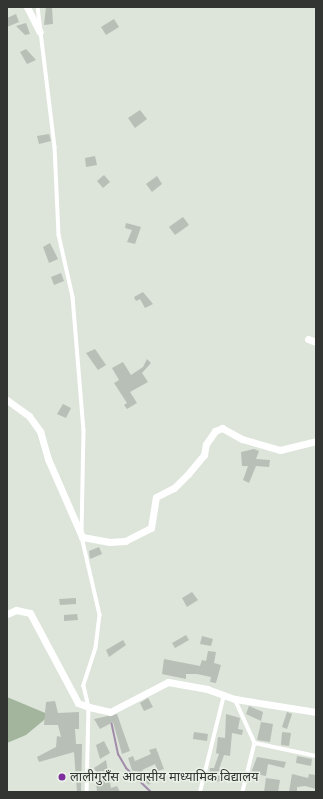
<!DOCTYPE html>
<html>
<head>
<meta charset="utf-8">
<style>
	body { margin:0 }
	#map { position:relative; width:323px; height:799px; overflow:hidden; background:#dde4da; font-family:Karla,"Noto Sans Devanagari",sans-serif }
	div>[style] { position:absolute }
	.green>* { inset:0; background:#a3b59d }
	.stream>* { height:2px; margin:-1px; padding:0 1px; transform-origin:1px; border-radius:1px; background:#a18caa }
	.building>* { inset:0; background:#b8bfb6 }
	.service>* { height:3.5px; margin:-1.75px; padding:0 1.75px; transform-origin:1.75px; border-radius:1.75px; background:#fff }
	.minor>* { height:7px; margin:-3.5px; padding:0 3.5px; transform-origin:3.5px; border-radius:3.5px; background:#fff }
	.dots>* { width:11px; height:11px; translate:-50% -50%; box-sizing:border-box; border:2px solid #eaf1e7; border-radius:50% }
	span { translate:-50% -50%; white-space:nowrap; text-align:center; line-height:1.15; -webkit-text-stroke:3px #eaf1e7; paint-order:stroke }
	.poi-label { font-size:13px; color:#333532 }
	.left { translate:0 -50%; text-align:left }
	.frame { position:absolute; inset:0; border:8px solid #333532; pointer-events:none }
</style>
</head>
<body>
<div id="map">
	<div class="green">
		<div style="clip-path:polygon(7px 697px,50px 715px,26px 735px,7px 743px)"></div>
	</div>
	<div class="stream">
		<div style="left:111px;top:721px;width:34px;rotate:78deg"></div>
		<div style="left:118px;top:754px;width:16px;rotate:60deg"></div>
		<div style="left:126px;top:768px;width:35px;rotate:44deg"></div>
	</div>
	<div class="building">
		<div style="clip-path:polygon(46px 7px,52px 7px,53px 24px,44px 25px)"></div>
		<div style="clip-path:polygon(16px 14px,19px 22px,7px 27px,7px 18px)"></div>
		<div style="clip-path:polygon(114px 19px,119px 27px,106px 35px,101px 27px)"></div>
		<div style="clip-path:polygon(26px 23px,30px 34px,25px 35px,16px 26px)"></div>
		<div style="clip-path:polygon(26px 49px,36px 60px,27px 64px,20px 52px)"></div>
		<div style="clip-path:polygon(140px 110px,147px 119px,135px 128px,128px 118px)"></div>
		<div style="clip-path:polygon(49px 134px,51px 141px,39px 144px,37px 136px)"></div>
		<div style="clip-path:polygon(95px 156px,97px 165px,86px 167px,85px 158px)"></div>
		<div style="clip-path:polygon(104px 175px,110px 182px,103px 188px,97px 181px)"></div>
		<div style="clip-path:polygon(157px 176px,162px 184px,152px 192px,146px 184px)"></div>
		<div style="clip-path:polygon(183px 217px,189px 225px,175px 235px,169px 227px)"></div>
		<div style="clip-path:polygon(126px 223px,141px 227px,135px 244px,127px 242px,132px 230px,125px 228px)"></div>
		<div style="clip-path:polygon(50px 243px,58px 259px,49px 263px,43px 247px)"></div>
		<div style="clip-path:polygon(61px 273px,64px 281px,54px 285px,51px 277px)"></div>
		<div style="clip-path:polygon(143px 292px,153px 304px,145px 308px,140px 299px,136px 301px,134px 297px)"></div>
		<div style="clip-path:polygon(95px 349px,106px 365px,98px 370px,86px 353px)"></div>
		<div style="clip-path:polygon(147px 359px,151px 363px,142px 373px,148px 382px,130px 392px,137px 403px,127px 409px,124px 405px,127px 403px,114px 383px,119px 380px,112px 368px,123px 362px,131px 375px,143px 367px)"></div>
		<div style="clip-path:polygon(63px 404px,71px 408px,66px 418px,57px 414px)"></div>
		<div style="clip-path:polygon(254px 449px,259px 451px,256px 459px,270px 460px,269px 467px,256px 466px,249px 483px,243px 480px,248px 466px,242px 466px,241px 452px)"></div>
		<div style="clip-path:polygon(99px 547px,102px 554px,90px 559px,89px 551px)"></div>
		<div style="clip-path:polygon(192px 592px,198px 600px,187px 607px,182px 598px)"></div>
		<div style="clip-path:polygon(76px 598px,76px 604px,60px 605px,59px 599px)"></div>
		<div style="clip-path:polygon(77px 614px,78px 620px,64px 621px,64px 615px)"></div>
		<div style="clip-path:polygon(186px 635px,189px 640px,175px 648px,172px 643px)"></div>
		<div style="clip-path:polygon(202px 636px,213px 639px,211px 646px,200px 644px)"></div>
		<div style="clip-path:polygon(123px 640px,126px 645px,109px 657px,106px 650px)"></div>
		<div style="clip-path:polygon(208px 651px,216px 652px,214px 663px,221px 665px,216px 683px,210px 682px,211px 677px,197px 674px,186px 674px,186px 679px,162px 674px,164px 659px,200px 666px,202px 660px,206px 661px)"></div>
		<div style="clip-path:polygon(148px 698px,153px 707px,144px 711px,140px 703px)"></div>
		<div style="clip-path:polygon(55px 701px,58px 713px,79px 712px,79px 729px,75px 729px,76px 744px,82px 744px,81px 792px,77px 792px,74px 752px,39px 762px,37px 757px,56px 747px,57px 736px,61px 737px,58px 725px,44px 725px,46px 702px)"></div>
		<div style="clip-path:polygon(249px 706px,263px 712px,261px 721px,246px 714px)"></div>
		<div style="clip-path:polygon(287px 712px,292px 714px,287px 729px,282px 727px)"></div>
		<div style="clip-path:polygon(117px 714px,130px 751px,122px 754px,113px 722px,100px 729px,94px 719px)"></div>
		<div style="clip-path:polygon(226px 714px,240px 718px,238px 729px,243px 730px,242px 735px,232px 733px,230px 756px,224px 755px,219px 769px,225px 770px,223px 782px,208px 780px,210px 768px,214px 768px,219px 754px,216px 753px,218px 737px,225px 738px)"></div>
		<div style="clip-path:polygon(261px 722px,273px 724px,270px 742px,257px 740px)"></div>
		<div style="clip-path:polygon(194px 732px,208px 734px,207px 741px,193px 739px)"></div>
		<div style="clip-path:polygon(282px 732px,291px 733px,289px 746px,281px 745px)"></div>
		<div style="clip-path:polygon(104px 741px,110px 753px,100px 759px,96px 745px)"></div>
		<div style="clip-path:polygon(156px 748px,164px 769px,158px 771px,155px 764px,142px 770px,153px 780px,149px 785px,132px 770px,128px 758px,133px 756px,135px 761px,151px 754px,149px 750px)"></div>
		<div style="clip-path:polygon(297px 756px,312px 759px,311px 766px,296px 763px)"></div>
		<div style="clip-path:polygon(257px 757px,286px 762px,284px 768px,268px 764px,266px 776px,251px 773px)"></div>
		<div style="clip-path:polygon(106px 760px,111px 788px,117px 786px,120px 792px,97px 792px,96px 781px,100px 779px,94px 768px)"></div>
		<div style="clip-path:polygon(292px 774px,308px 778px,309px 774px,316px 775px,316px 789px,305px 786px,297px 787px,297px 792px,289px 792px)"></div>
		<div style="clip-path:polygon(266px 778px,280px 780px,278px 792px,264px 792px)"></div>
	</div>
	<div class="service">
		<div style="left:38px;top:7px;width:141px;rotate:83.1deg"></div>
		<div style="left:55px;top:147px;width:88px;rotate:87.4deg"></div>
		<div style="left:59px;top:235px;width:64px;rotate:77.3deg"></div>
		<div style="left:73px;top:297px;width:133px;rotate:85.3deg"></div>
		<div style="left:84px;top:430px;width:107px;rotate:91.1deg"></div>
		<div style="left:82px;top:537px;width:80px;rotate:77deg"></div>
		<div style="left:100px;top:615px;width:33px;rotate:97deg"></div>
		<div style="left:96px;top:648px;width:40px;rotate:108deg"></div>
		<div style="left:84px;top:686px;width:22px;rotate:77deg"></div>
		<div style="left:89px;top:707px;width:85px;rotate:91.3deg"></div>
		<div style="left:235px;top:699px;width:48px;rotate:65.6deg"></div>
		<div style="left:255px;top:743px;width:50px;rotate:103.8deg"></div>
		<div style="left:255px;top:743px;width:62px;rotate:12deg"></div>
		<div style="left:200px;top:792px;width:100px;rotate:-76.1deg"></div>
	</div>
	<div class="minor">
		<div style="left:27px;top:7px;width:28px;rotate:63deg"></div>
		<div style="left:308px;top:339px;width:9px;rotate:21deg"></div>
		<div style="left:7px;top:400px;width:27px;rotate:36deg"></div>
		<div style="left:29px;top:416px;width:19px;rotate:54deg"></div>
		<div style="left:40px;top:431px;width:29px;rotate:74deg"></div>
		<div style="left:48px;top:459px;width:85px;rotate:66.4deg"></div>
		<div style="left:82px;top:537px;width:27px;rotate:10deg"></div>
		<div style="left:109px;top:542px;width:16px;rotate:-4deg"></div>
		<div style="left:125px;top:541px;width:29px;rotate:-27deg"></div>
		<div style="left:151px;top:528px;width:31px;rotate:-81deg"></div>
		<div style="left:156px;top:497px;width:20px;rotate:-27deg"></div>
		<div style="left:174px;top:488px;width:20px;rotate:-45deg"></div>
		<div style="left:188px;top:474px;width:25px;rotate:-50deg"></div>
		<div style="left:204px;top:455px;width:11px;rotate:-80deg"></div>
		<div style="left:206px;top:444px;width:16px;rotate:-55deg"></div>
		<div style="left:215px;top:431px;width:8px;rotate:-23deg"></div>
		<div style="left:222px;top:428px;width:23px;rotate:29deg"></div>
		<div style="left:242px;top:439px;width:40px;rotate:16deg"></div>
		<div style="left:280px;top:450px;width:37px;rotate:-14deg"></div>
		<div style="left:7px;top:614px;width:10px;rotate:-24deg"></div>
		<div style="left:16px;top:610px;width:14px;rotate:12deg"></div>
		<div style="left:30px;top:613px;width:102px;rotate:61.9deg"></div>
		<div style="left:78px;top:703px;width:12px;rotate:20deg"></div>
		<div style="left:89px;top:707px;width:22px;rotate:13deg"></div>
		<div style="left:110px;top:712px;width:65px;rotate:-27.3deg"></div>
		<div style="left:168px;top:682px;width:40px;rotate:10deg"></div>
		<div style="left:207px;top:689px;width:30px;rotate:20deg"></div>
		<div style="left:235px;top:699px;width:82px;rotate:9.1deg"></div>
	</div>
	<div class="dots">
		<div style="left:62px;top:777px;background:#7e2d9c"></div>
	</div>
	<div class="poi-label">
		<span class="left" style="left:70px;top:777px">लालीगुराँस आवासीय माध्यामिक विद्यालय</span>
	</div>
	<div class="frame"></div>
</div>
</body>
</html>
